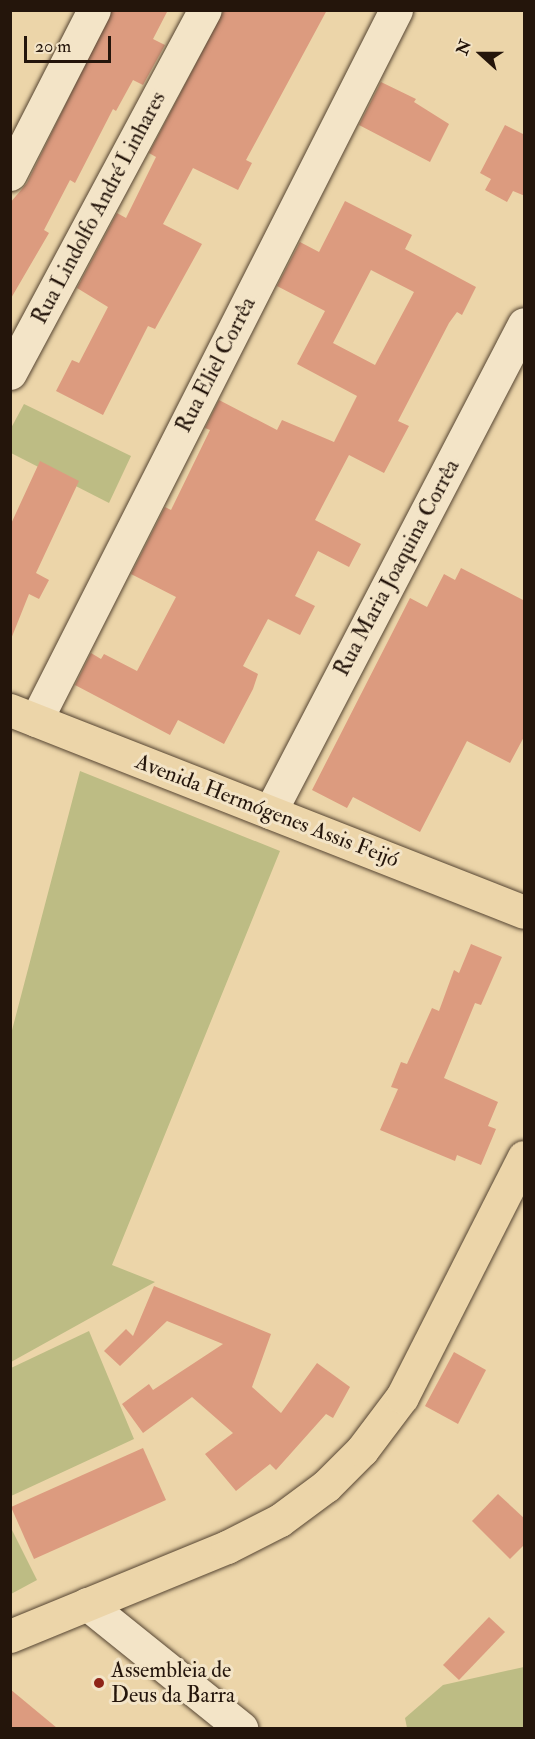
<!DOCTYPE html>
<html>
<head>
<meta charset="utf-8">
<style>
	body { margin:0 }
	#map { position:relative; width:535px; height:1739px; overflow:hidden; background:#ecd5a9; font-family:"IM FELL Double Pica",serif }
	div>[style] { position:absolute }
	.green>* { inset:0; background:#bdbc84 }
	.building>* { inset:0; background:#dc9b7f }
	.roads { filter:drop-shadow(0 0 2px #564532) drop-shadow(0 0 2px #564532) }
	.minor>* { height:33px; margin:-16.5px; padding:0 16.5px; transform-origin:16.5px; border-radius:16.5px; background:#f3e4c7 }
	.major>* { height:33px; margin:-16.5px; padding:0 16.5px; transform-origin:16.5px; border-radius:16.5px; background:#ecd5a9 }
	.dots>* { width:16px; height:16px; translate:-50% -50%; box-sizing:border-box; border:3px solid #f3e4c7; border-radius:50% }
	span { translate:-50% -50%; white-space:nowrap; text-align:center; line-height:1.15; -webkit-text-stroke:6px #f3e4c7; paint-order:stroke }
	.street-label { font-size:22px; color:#24150b }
	.poi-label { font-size:22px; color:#24150b }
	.left { translate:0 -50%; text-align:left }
	.frame { position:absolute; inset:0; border:12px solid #24150b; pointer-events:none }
	.north { position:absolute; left:451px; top:24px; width:60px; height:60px; -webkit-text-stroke:4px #f3e4c7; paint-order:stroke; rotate:291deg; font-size:16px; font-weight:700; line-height:24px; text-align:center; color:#24150b }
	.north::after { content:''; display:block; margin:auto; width:21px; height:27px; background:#24150b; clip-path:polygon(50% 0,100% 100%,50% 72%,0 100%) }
	.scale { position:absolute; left:24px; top:36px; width:87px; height:27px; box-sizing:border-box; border:3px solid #24150b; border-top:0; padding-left:8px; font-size:18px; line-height:21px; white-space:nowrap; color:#24150b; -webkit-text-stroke:4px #f3e4c7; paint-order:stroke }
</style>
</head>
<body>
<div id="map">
	<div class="green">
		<div style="clip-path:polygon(24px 404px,131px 456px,109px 503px,11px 453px,10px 430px)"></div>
		<div style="clip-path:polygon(80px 771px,280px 851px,112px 1265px,155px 1282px,11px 1362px,11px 1034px)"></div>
		<div style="clip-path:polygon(89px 1331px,134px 1439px,11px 1496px,11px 1368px)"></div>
		<div style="clip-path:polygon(11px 1528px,37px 1580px,11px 1594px,10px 1594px)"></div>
		<div style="clip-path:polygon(524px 1667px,524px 1728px,407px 1728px,405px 1718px,443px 1685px)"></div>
	</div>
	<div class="building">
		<div style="clip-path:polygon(112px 10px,168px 10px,153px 39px,165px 45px,143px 85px,133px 80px,116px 111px,113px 109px,75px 183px,70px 180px,44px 230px,49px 233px,10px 300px,10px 203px,27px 183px)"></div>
		<div style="clip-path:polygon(224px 10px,327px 10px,246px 160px,252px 163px,238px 190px,193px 168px,163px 224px,202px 244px,155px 329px,148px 326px,103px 415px,56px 391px,72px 360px,79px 363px,108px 307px,77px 288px,117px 213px,126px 218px,156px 157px,149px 153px)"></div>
		<div style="clip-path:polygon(381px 82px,416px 99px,414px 102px,449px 124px,430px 162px,359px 125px)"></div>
		<div style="clip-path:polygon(505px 125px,525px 135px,525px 196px,513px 191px,507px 202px,485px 190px,491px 179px,480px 173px)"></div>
		<div style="clip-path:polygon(evenodd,345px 201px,412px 235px,405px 249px,476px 287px,462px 315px,457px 312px,449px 323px,398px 421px,409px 426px,384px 473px,349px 455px,315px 520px,361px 544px,349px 567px,318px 551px,295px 596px,315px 606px,300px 635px,268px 619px,243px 666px,258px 674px,253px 689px,224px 744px,178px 720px,170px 735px,75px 685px,91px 653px,101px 659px,104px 654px,137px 671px,176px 597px,131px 574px,165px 507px,171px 510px,210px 430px,205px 428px,219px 400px,277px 430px,282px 420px,334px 442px,357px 396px,297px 364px,325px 311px,277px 286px,300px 242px,319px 252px,345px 201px,371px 270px,414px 292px,375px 365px,333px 343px,371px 270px)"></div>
		<div style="clip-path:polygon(40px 461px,79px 481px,36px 573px,49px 580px,39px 599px,29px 594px,11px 639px,10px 526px)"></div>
		<div style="clip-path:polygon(461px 568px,525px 601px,525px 735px,510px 763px,467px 741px,420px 832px,353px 797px,347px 808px,312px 790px,410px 598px,427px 607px,444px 574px,455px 580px)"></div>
		<div style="clip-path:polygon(471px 944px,502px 957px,481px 1005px,475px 1003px,444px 1078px,498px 1102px,488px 1126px,496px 1129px,481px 1165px,457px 1155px,455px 1161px,380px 1130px,398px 1089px,391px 1087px,401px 1062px,407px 1064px,432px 1008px,439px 1011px,454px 970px,459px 973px)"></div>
		<div style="clip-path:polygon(154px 1286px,271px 1334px,252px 1387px,281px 1413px,317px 1363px,350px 1387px,333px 1418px,326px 1414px,276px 1470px,270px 1464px,236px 1491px,205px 1454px,233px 1433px,192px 1397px,143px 1433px,122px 1404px,149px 1384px,153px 1390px,223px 1344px,167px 1321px,120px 1366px,104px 1351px,126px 1329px,133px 1336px)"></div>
		<div style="clip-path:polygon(454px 1352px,486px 1370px,458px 1424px,425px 1406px)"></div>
		<div style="clip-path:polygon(143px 1448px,166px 1500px,34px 1559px,11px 1507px)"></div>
		<div style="clip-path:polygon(498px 1494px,525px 1519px,525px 1544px,510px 1559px,472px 1521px)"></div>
		<div style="clip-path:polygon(489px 1617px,505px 1632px,459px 1680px,443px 1665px)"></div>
		<div style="clip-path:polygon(10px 1689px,57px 1728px,10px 1728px)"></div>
	</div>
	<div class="roads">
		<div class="minor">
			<div style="left:10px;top:174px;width:184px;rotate:-62.9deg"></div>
			<div style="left:10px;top:373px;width:412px;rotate:-61.8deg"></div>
			<div style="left:36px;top:720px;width:796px;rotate:-63.11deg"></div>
			<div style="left:270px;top:812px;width:550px;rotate:-62.5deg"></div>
			<div style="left:87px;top:1604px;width:198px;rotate:38.8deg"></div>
		</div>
		<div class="major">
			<div style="left:10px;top:710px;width:552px;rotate:21.45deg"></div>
			<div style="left:10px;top:1636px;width:235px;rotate:-22.3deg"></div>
			<div style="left:227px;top:1547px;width:59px;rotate:-27deg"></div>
			<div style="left:280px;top:1520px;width:57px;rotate:-36.5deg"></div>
			<div style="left:326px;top:1486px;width:51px;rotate:-45deg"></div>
			<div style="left:362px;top:1450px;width:66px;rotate:-53deg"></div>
			<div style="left:402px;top:1397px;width:269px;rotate:-63.1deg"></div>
		</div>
	</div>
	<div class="dots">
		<div style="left:99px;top:1683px;background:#8f2418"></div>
	</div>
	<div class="street-label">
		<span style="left:99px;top:208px;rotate:-62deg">Rua Lindolfo André Linhares</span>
		<span style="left:216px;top:365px;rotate:-63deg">Rua Eliel Corrêa</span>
		<span style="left:397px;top:568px;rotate:-62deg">Rua Maria Joaquina Corrêa</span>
		<span style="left:267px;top:811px;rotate:21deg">Avenida Hermógenes Assis Feijó</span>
	</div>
	<div class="poi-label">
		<span class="left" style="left:111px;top:1683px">Assembleia de<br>Deus da Barra</span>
	</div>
	<div class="frame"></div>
	<div class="north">N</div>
	<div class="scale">20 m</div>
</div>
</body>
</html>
